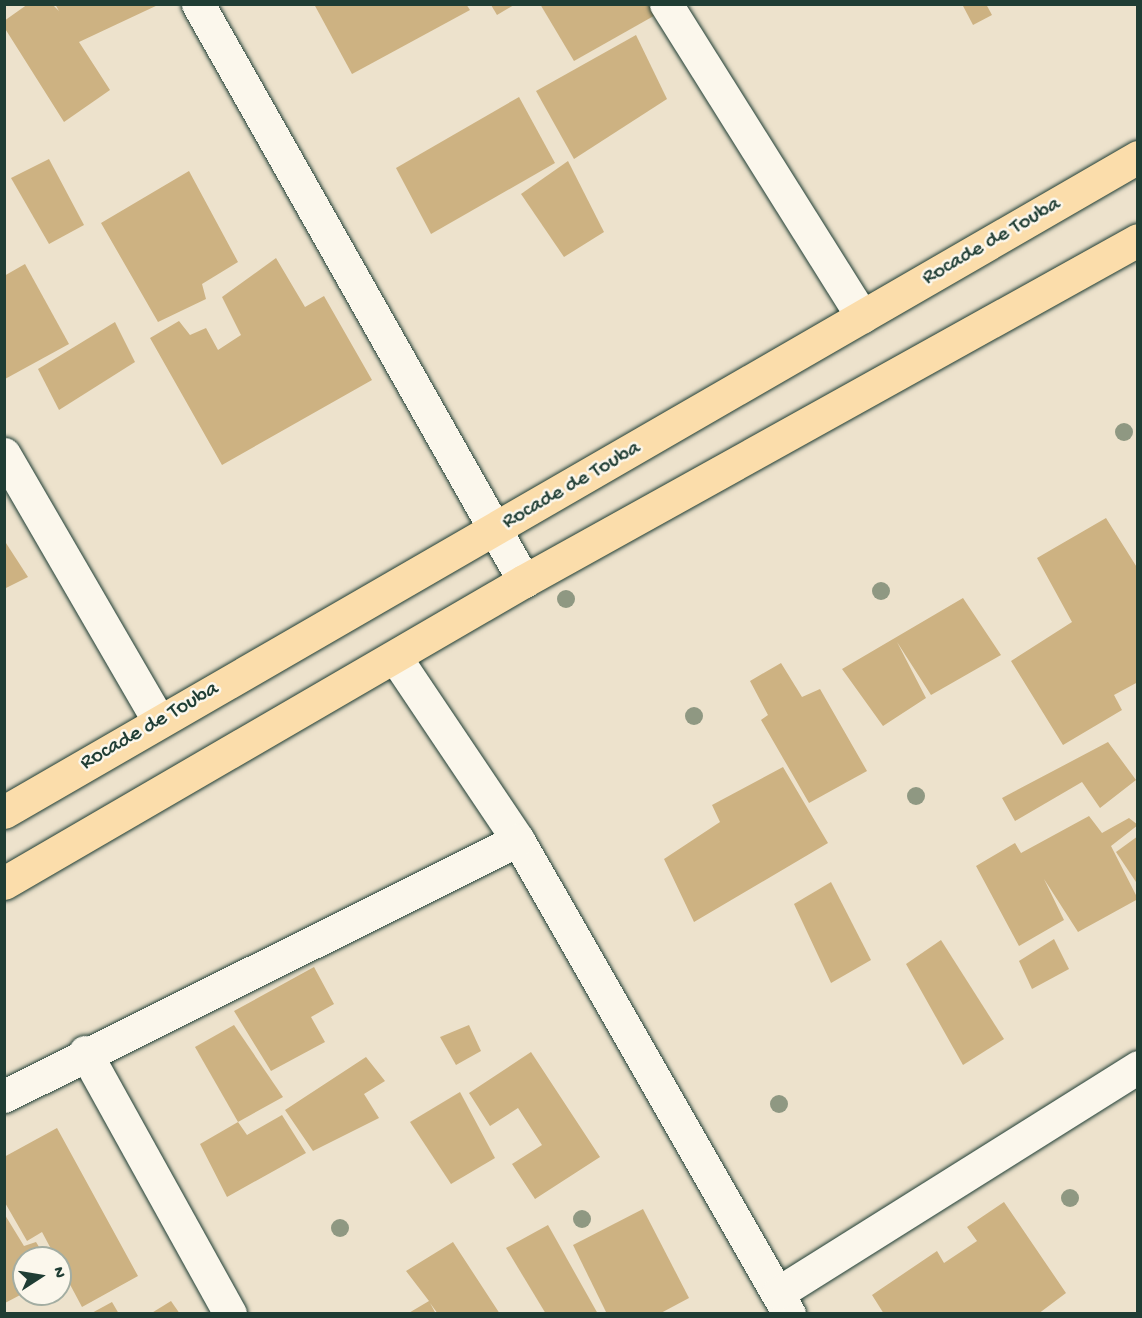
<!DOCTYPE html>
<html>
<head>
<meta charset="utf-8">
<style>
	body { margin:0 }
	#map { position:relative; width:1142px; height:1318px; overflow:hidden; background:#ede2cc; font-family:"Gochi Hand",sans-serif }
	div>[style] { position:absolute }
	.building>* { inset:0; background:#cdb282 }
	.roads { filter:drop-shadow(0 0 2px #1f3d34) drop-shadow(0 0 2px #1f3d34) }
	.minor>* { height:33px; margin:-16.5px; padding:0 16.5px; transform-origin:16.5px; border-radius:16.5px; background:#fbf7ec }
	.primary>* { height:33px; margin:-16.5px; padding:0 16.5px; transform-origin:16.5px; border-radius:16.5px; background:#fbddab }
	.trees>* { width:18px; height:18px; margin:-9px; border-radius:50%; background:#8f9882 }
	span { translate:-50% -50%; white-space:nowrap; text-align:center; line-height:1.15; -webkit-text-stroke:5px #fbf7ec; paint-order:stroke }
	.street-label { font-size:22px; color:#1f3d34 }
	.frame { position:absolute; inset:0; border:6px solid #1f3d34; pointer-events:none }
	.north { position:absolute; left:12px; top:1246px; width:60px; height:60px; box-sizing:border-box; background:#fbf7ec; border:2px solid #a3ada2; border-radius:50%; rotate:78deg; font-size:16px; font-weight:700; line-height:24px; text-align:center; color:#1f3d34 }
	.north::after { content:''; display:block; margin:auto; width:21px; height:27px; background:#1f3d34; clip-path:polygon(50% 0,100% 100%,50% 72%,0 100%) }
</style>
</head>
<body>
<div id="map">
	<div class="building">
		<div style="clip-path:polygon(28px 4px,52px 4px,59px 11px,55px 4px,160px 4px,79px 42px,110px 90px,64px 122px,4px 27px,4px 21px)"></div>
		<div style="clip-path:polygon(314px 4px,466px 4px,470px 10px,352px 74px)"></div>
		<div style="clip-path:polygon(540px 4px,655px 4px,659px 13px,574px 61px)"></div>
		<div style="clip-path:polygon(962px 4px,986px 4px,992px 15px,973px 25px)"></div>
		<div style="clip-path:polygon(491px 5px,514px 5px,497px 15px)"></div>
		<div style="clip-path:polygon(636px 35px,667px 99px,574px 159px,536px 91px)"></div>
		<div style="clip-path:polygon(519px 97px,555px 163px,431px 234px,396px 168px)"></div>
		<div style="clip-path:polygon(49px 159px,84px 225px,49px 244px,11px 178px)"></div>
		<div style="clip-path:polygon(568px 161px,604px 232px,564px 257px,521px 194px)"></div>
		<div style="clip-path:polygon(189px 171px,238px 262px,202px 284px,206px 299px,158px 322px,101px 223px)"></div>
		<div style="clip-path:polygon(276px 258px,305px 307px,324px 296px,372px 380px,222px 465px,150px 338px,179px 321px,190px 335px,206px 328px,218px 350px,241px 335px,222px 297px)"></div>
		<div style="clip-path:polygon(25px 264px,69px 344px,5px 379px,4px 276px)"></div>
		<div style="clip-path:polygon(115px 322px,135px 362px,59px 410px,38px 369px)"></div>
		<div style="clip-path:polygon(1106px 518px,1138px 569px,1138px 682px,1114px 695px,1122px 710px,1063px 745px,1011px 661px,1072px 622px,1037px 558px)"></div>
		<div style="clip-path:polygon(4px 540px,28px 577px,4px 589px)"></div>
		<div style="clip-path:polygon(963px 598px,1001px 655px,931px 695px,897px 642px,926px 698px,883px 726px,842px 669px)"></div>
		<div style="clip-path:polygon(781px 663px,802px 697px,820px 689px,867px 771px,809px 803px,761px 720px,768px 715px,750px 681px)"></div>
		<div style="clip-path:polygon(1108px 742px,1136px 780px,1100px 808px,1082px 782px,1015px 821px,1002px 798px)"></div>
		<div style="clip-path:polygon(783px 767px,828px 843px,694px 922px,664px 859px,720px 822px,712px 805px)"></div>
		<div style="clip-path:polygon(1089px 816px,1102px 833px,1129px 818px,1138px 825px,1111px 846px,1138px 899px,1078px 932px,1044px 879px,1064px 920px,1019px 946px,976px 866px,1015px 843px,1021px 853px)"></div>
		<div style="clip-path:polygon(1138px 836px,1138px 885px,1116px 852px)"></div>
		<div style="clip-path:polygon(831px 882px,871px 960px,831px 983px,794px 904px)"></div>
		<div style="clip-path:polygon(1054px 939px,1069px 969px,1032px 989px,1019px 961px)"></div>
		<div style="clip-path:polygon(941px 940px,1004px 1039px,963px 1065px,906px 964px)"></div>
		<div style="clip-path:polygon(314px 967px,334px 1004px,311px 1017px,325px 1042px,271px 1071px,234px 1011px)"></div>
		<div style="clip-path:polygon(234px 1025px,283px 1097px,238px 1122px,195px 1047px)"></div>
		<div style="clip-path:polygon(469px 1025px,481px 1051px,456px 1065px,440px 1037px)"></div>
		<div style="clip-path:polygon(531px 1052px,600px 1157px,535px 1199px,512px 1164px,542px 1145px,518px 1108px,490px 1126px,469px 1093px)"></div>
		<div style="clip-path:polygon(366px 1057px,385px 1081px,364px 1094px,379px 1118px,313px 1151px,285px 1110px)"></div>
		<div style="clip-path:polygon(460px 1092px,495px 1158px,451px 1184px,410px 1122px)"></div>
		<div style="clip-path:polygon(282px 1115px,306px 1153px,227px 1197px,200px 1144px,238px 1122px,247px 1135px)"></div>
		<div style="clip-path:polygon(57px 1128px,138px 1276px,82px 1307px,42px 1232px,27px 1241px,4px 1201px,4px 1157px)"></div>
		<div style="clip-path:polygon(1004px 1202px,1066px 1293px,1038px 1314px,884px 1314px,872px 1295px,937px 1251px,944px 1263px,977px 1241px,967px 1227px)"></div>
		<div style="clip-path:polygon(643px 1209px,689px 1298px,659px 1314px,607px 1314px,573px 1245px)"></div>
		<div style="clip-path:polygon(5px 1215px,24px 1246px,36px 1242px,44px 1255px,24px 1258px,24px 1293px,5px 1303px)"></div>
		<div style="clip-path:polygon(548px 1225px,598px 1314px,546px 1314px,506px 1248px)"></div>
		<div style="clip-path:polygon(453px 1242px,500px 1314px,438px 1314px,430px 1303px,436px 1314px,407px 1314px,429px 1301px,406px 1271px)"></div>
		<div style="clip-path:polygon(171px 1301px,180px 1314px,150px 1314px)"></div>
		<div style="clip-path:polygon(112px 1302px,119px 1314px,90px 1314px)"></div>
	</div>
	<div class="roads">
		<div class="minor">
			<div style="left:198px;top:4px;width:663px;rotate:60.53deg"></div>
			<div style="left:666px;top:4px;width:369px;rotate:57.9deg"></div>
			<div style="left:4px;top:454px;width:309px;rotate:59.9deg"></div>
			<div style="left:395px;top:657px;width:220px;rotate:56.1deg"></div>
			<div style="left:518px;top:840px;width:546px;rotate:60.24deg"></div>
			<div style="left:85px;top:1052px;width:299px;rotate:61deg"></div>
			<div style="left:4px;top:1096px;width:574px;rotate:-26.48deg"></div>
			<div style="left:778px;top:1293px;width:425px;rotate:-32.1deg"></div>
		</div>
		<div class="primary">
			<div style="left:4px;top:812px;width:1310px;rotate:-30.01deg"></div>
			<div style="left:4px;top:883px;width:601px;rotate:-30.15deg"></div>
			<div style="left:524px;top:581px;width:702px;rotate:-29.05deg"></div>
		</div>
	</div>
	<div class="trees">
		<div style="left:1124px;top:432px"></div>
		<div style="left:881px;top:591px"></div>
		<div style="left:566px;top:599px"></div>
		<div style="left:694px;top:716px"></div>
		<div style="left:916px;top:796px"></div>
		<div style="left:779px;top:1104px"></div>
		<div style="left:1070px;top:1198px"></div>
		<div style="left:582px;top:1219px"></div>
		<div style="left:340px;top:1228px"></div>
	</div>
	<div class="street-label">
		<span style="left:992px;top:242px;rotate:-30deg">Rocade de Touba</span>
		<span style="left:572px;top:486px;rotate:-30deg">Rocade de Touba</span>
		<span style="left:150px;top:727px;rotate:-30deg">Rocade de Touba</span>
	</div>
	<div class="frame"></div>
	<div class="north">N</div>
</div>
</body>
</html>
